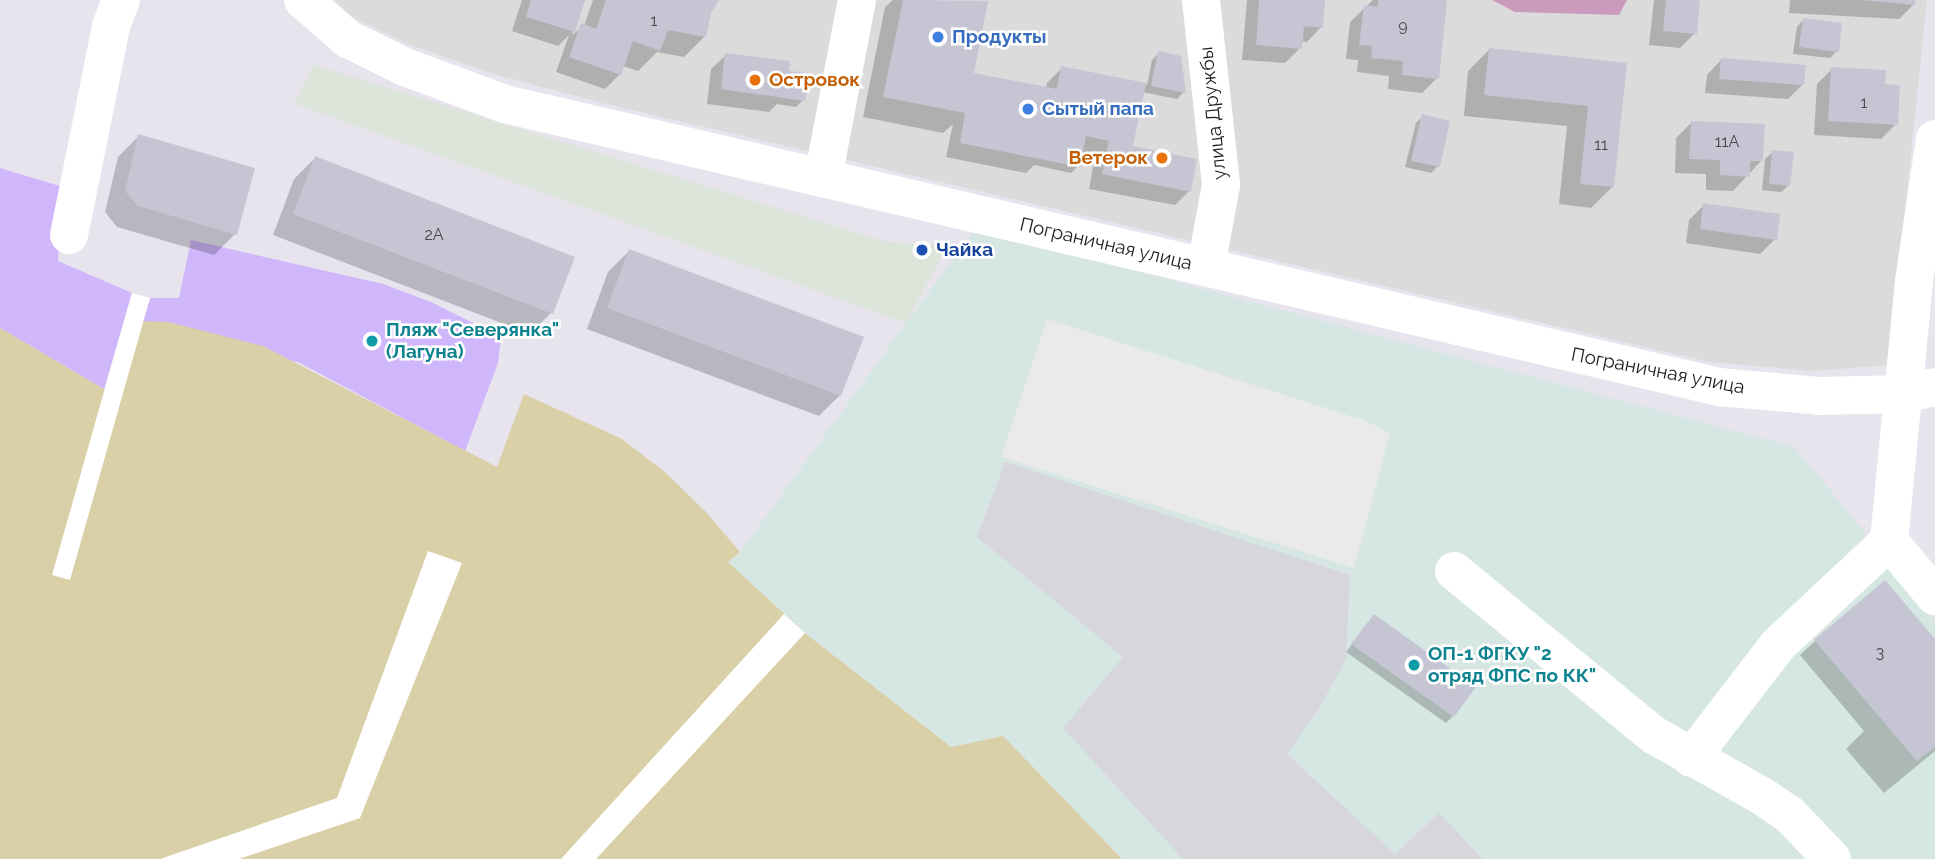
<!DOCTYPE html>
<html>
<head>
<meta charset="utf-8">
<style>
	body { margin:0 }
	#map { position:relative; width:1935px; height:859px; overflow:hidden; background:#e7e4ee; font-family:Raleway,sans-serif }
	div>[style] { position:absolute }
	.residential>* { inset:0; background:#dbdbdc }
	.industrial>* { inset:0; background:#d6e7e3 }
	.airport>* { inset:0; background:#d8d6dd }
	.forest>* { inset:0; background:#cb9bbd }
	.sand>* { inset:0; background:#d0b6fb }
	.parking>* { inset:0; background:#eaeaea }
	.plaza>* { inset:0; background:#dde4d9 }
	.water>* { inset:0; background:#dad0a7 }
	.pier>* { inset:0; background:#fff }
	.shadow>* { inset:0; background:#0003 }
	.building>* { inset:0; background:#c5c5d4 }
	.minor>* { height:38px; margin:-19px; padding:0 19px; transform-origin:19px; border-radius:19px; background:#fff }
	.dots>* { width:19px; height:19px; translate:-50% -50%; box-sizing:border-box; border:4px solid #fff; border-radius:50% }
	span { translate:-50% -50%; white-space:nowrap; text-align:center; line-height:1.15; -webkit-text-stroke:5px #fff; paint-order:stroke }
	.number-label { font-size:16px; color:#48484c }
	.number-label span { -webkit-text-stroke-width:0 }
	.shop-label { font-size:19px; color:#366cbe; font-weight:700 }
	.left { translate:0 -50%; text-align:left }
	.food-label { font-size:19px; color:#c56008; font-weight:700 }
	.right { translate:-100% -50%; text-align:right }
	.street-label { font-size:19px; color:#1e1e1e }
	.transit-label { font-size:19px; color:#164399; font-weight:700 }
	.culture-label { font-size:19px; color:#0d838f; font-weight:700 }
</style>
</head>
<body>
<div id="map">
	<div class="residential">
		<div style="clip-path:polygon(334px 0,1927px 0,1889px 365px,1814px 371px,1709px 362px,602px 103px,500px 76px,410px 45px,352px 17px)"></div>
	</div>
	<div class="industrial">
		<div style="clip-path:polygon(975px 228px,1795px 447px,1935px 619px,1935px 859px,1122px 859px,1003px 736px,951px 747px,805px 633px,727px 562px,740px 552px)"></div>
	</div>
	<div class="airport">
		<div style="clip-path:polygon(1005px 462px,1350px 575px,1346px 659px,1320px 707px,1287px 754px,1395px 854px,1439px 813px,1483px 859px,1183px 859px,1063px 728px,1123px 657px,977px 537px)"></div>
	</div>
	<div class="forest">
		<div style="clip-path:polygon(1492px 0,1627px 0,1619px 15px,1515px 12px)"></div>
	</div>
	<div class="sand">
		<div style="clip-path:polygon(0 168px,63px 187px,58px 261px,132px 293px,104px 389px,0 328px)"></div>
		<div style="clip-path:polygon(191px 240px,383px 284px,431px 302px,501px 337px,498px 363px,465px 451px,300px 363px,143px 321px,150px 298px,179px 298px)"></div>
	</div>
	<div class="parking">
		<div style="clip-path:polygon(1047px 319px,1366px 421px,1390px 433px,1354px 568px,1001px 457px)"></div>
	</div>
	<div class="plaza">
		<div style="clip-path:polygon(314px 65px,887px 242px,948px 245px,906px 323px,295px 104px)"></div>
	</div>
	<div class="water">
		<div style="clip-path:polygon(143px 321px,168px 322px,263px 346px,497px 467px,524px 394px,622px 439px,666px 473px,705px 511px,740px 552px,728px 562px,805px 633px,951px 747px,1003px 736px,1122px 859px,0 859px,0 328px,104px 389px,123px 392px)"></div>
	</div>
	<div class="pier">
		<div style="clip-path:polygon(132px 293px,150px 298px,70px 580px,52px 575px)"></div>
		<div style="clip-path:polygon(428px 551px,462px 563px,360px 818px,239px 859px,160px 859px,337px 798px)"></div>
		<div style="clip-path:polygon(784px 614px,805px 633px,596px 859px,561px 859px)"></div>
	</div>
	<div class="shadow">
		<div style="clip-path:polygon(522px 0,583px 0,572px 35px,584px 26px,593px 0,717px 0,709px 13px,705px 36px,684px 57px,657px 52px,638px 71px,623px 66px,620px 74px,605px 89px,556px 72px,569px 35px,558px 46px,512px 31px)"></div>
		<div style="clip-path:polygon(893px 0,986px 2px,972px 74px,1046px 89px,1047px 83px,1062px 68px,1147px 85px,1152px 60px,1159px 53px,1184px 92px,1177px 99px,1142px 92px,1131px 147px,1189px 191px,1175px 205px,1089px 189px,1095px 156px,1081px 153px,1078px 166px,1071px 173px,1034px 165px,1026px 173px,946px 157px,953px 124px,943px 133px,863px 117px,885px 7px)"></div>
		<div style="clip-path:polygon(1247px 0,1323px 0,1321px 27px,1307px 42px,1300px 41px,1300px 48px,1285px 63px,1242px 60px)"></div>
		<div style="clip-path:polygon(1373px 0,1440px 0,1437px 78px,1422px 93px,1388px 89px,1389px 76px,1357px 72px,1358px 60px,1346px 59px,1350px 22px)"></div>
		<div style="clip-path:polygon(1654px 0,1698px 0,1695px 33px,1680px 48px,1649px 45px)"></div>
		<div style="clip-path:polygon(1790px 0,1914px 0,1913px 5px,1899px 19px,1789px 13px)"></div>
		<div style="clip-path:polygon(1804px 19px,1837px 51px,1830px 58px,1793px 54px,1797px 27px)"></div>
		<div style="clip-path:polygon(1489px 50px,1625px 64px,1612px 187px,1591px 208px,1559px 204px,1567px 126px,1464px 116px,1468px 71px)"></div>
		<div style="clip-path:polygon(726px 55px,787px 76px,803px 100px,796px 107px,777px 104px,769px 112px,707px 104px,711px 69px)"></div>
		<div style="clip-path:polygon(1721px 60px,1803px 84px,1788px 99px,1705px 93px,1707px 75px)"></div>
		<div style="clip-path:polygon(1832px 69px,1883px 85px,1896px 124px,1881px 139px,1814px 135px,1817px 84px)"></div>
		<div style="clip-path:polygon(1423px 116px,1438px 166px,1431px 173px,1405px 167px,1416px 123px)"></div>
		<div style="clip-path:polygon(1691px 123px,1761px 161px,1733px 191px,1706px 190px,1706px 174px,1675px 173px,1676px 138px)"></div>
		<div style="clip-path:polygon(139px 136px,235px 234px,214px 255px,117px 227px,105px 212px,118px 157px)"></div>
		<div style="clip-path:polygon(1773px 152px,1789px 185px,1781px 192px,1762px 190px,1765px 159px)"></div>
		<div style="clip-path:polygon(315px 158px,551px 313px,530px 334px,273px 235px,294px 179px)"></div>
		<div style="clip-path:polygon(1704px 205px,1775px 239px,1760px 254px,1686px 243px,1689px 220px)"></div>
		<div style="clip-path:polygon(629px 251px,840px 395px,819px 416px,587px 329px,608px 272px)"></div>
		<div style="clip-path:polygon(1374px 616px,1453px 716px,1446px 723px,1346px 652px)"></div>
		<div style="clip-path:polygon(1815px 641px,1935px 641px,1935px 751px,1884px 793px,1846px 749px,1864px 731px,1800px 655px)"></div>
	</div>
	<div class="building">
		<div style="clip-path:polygon(531px 0,585px 0,575px 32px,526px 17px)"></div>
		<div style="clip-path:polygon(606px 0,719px 0,711px 13px,706px 37px,668px 30px,660px 51px,633px 41px,621px 75px,569px 57px,581px 23px,596px 29px)"></div>
		<div style="clip-path:polygon(903px 0,988px 1px,974px 73px,1057px 89px,1061px 66px,1146px 83px,1133px 146px,1197px 159px,1191px 192px,1102px 174px,1109px 141px,1086px 136px,1080px 167px,960px 143px,965px 113px,883px 97px)"></div>
		<div style="clip-path:polygon(1259px 0,1325px 0,1323px 28px,1304px 26px,1302px 49px,1256px 45px)"></div>
		<div style="clip-path:polygon(1378px 0,1447px 0,1439px 79px,1402px 75px,1403px 61px,1371px 58px,1372px 46px,1359px 45px,1364px 5px,1378px 7px)"></div>
		<div style="clip-path:polygon(1666px 0,1700px 0,1697px 34px,1663px 31px)"></div>
		<div style="clip-path:polygon(1861px 0,1915px 0,1915px 5px)"></div>
		<div style="clip-path:polygon(1803px 18px,1842px 23px,1839px 52px,1799px 47px)"></div>
		<div style="clip-path:polygon(1489px 48px,1627px 63px,1614px 187px,1580px 184px,1588px 106px,1484px 95px)"></div>
		<div style="clip-path:polygon(1158px 51px,1181px 56px,1186px 93px,1151px 86px)"></div>
		<div style="clip-path:polygon(725px 53px,790px 61px,789px 71px,809px 73px,805px 101px,721px 89px)"></div>
		<div style="clip-path:polygon(1721px 58px,1806px 65px,1804px 85px,1719px 79px)"></div>
		<div style="clip-path:polygon(1831px 67px,1886px 70px,1885px 84px,1900px 85px,1898px 125px,1828px 121px)"></div>
		<div style="clip-path:polygon(1422px 114px,1450px 121px,1440px 167px,1411px 161px)"></div>
		<div style="clip-path:polygon(1691px 121px,1765px 124px,1763px 161px,1750px 161px,1750px 177px,1720px 175px,1720px 160px,1689px 159px)"></div>
		<div style="clip-path:polygon(138px 134px,255px 168px,237px 235px,138px 206px,125px 191px)"></div>
		<div style="clip-path:polygon(1772px 150px,1794px 152px,1790px 186px,1769px 184px)"></div>
		<div style="clip-path:polygon(315px 156px,575px 257px,553px 314px,293px 214px)"></div>
		<div style="clip-path:polygon(1703px 203px,1780px 214px,1777px 240px,1700px 229px)"></div>
		<div style="clip-path:polygon(629px 249px,864px 337px,841px 396px,607px 308px)"></div>
		<div style="clip-path:polygon(1885px 580px,1935px 639px,1935px 747px,1917px 761px,1814px 640px)"></div>
		<div style="clip-path:polygon(1374px 614px,1476px 687px,1454px 717px,1351px 644px)"></div>
	</div>
	<div class="minor">
		<div style="left:303px;top:0;width:60px;rotate:40.9deg"></div>
		<div style="left:348px;top:39px;width:64px;rotate:26.2deg"></div>
		<div style="left:405px;top:67px;width:107px;rotate:20.3deg"></div>
		<div style="left:505px;top:104px;width:1247px;rotate:13.12deg"></div>
		<div style="left:1719px;top:387px;width:100px;rotate:5.1deg"></div>
		<div style="left:1819px;top:396px;width:84px;rotate:-1.4deg"></div>
		<div style="left:1903px;top:394px;width:33px;rotate:-12deg"></div>
		<div style="left:1201px;top:0;width:186px;rotate:83.8deg"></div>
		<div style="left:1221px;top:185px;width:83px;rotate:100.4deg"></div>
		<div style="left:1935px;top:139px;width:144px;rotate:98.4deg"></div>
		<div style="left:1914px;top:281px;width:261px;rotate:95.5deg"></div>
		<div style="left:1889px;top:541px;width:72px;rotate:50.1deg"></div>
		<div style="left:823px;top:178px;width:181px;rotate:-79.2deg"></div>
		<div style="left:69px;top:235px;width:213px;rotate:-78.6deg"></div>
		<div style="left:111px;top:26px;width:28px;rotate:-69deg"></div>
		<div style="left:1454px;top:571px;width:259px;rotate:39.4deg"></div>
		<div style="left:1654px;top:735px;width:124px;rotate:29.5deg"></div>
		<div style="left:1762px;top:796px;width:32px;rotate:34deg"></div>
		<div style="left:1789px;top:814px;width:62px;rotate:46.3deg"></div>
		<div style="left:1691px;top:758px;width:143px;rotate:-52.4deg"></div>
		<div style="left:1778px;top:645px;width:152px;rotate:-43.1deg"></div>
	</div>
	<div class="dots">
		<div style="left:938px;top:37px;background:#3f7fe0"></div>
		<div style="left:755px;top:80px;background:#e8710a"></div>
		<div style="left:1028px;top:109px;background:#3f7fe0"></div>
		<div style="left:1162px;top:158px;background:#e8710a"></div>
		<div style="left:922px;top:250px;background:#1a4fb4"></div>
		<div style="left:372px;top:341px;background:#0f9aa8"></div>
		<div style="left:1414px;top:665px;background:#0f9aa8"></div>
	</div>
	<div class="number-label">
		<span style="left:654px;top:21px">1</span>
		<span style="left:1403px;top:26px">9</span>
		<span style="left:1864px;top:103px">1</span>
		<span style="left:1727px;top:142px">11А</span>
		<span style="left:1601px;top:145px">11</span>
		<span style="left:434px;top:235px">2А</span>
		<span style="left:1880px;top:653px">3</span>
	</div>
	<div class="shop-label">
		<span class="left" style="left:952px;top:37px">Продукты</span>
		<span class="left" style="left:1042px;top:109px">Сытый папа</span>
	</div>
	<div class="food-label">
		<span class="left" style="left:769px;top:80px">Островок</span>
		<span class="right" style="left:1148px;top:158px">Ветерок</span>
	</div>
	<div class="street-label">
		<span style="left:1213px;top:113px;rotate:-96deg">улица Дружбы</span>
		<span style="left:1106px;top:244px;rotate:13deg">Пограничная улица</span>
		<span style="left:1658px;top:371px;rotate:11deg">Пограничная улица</span>
	</div>
	<div class="transit-label">
		<span class="left" style="left:936px;top:250px">Чайка</span>
	</div>
	<div class="culture-label">
		<span class="left" style="left:386px;top:341px">Пляж "Северянка"<br>(Лагуна)</span>
		<span class="left" style="left:1428px;top:665px">ОП-1 ФГКУ "2<br>отряд ФПС по КК"</span>
	</div>
</div>
</body>
</html>
